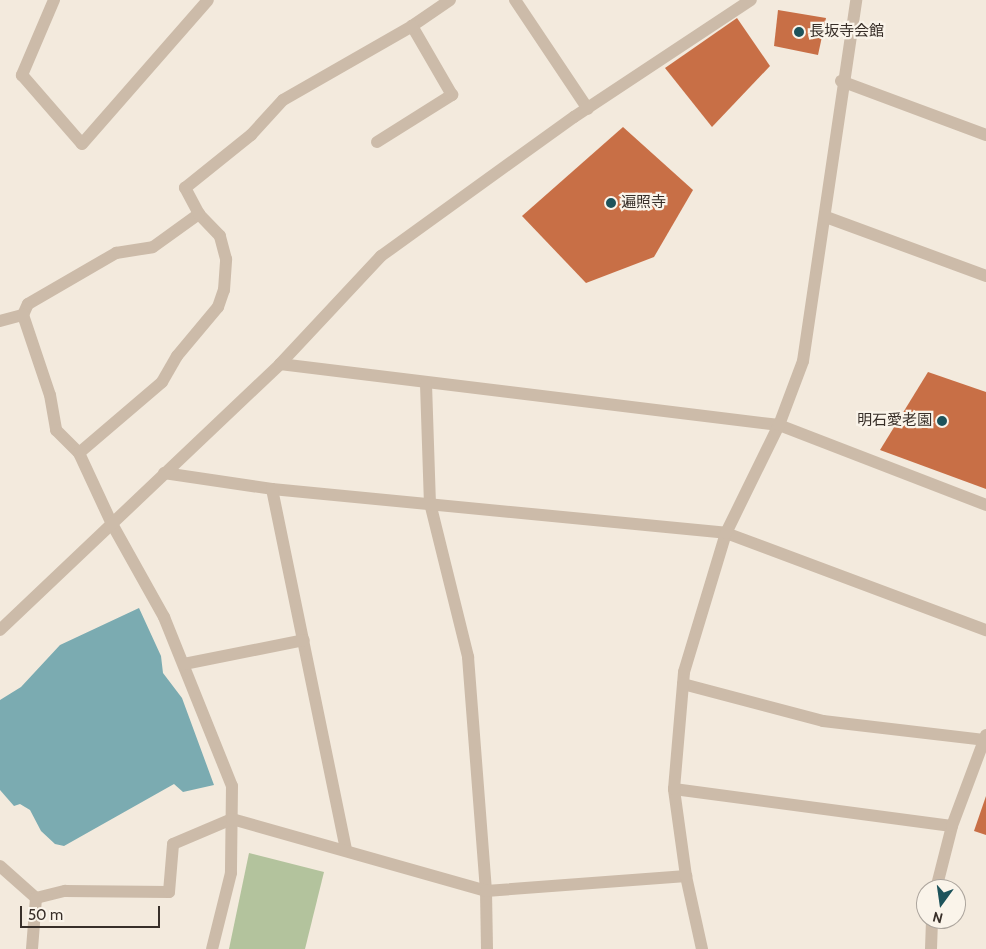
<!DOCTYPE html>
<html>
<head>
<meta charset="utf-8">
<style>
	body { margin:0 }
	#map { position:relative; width:986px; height:949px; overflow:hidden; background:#f3eadd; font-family:Cabin,"Noto Sans JP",sans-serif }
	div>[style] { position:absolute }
	.green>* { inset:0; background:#b3c39d }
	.water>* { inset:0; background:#7babb1 }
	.building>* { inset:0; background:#c86f46 }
	.street>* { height:12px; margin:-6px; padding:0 6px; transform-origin:6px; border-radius:6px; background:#ccbba9 }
	.dots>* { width:14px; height:14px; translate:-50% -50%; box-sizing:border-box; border:2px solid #faf4ea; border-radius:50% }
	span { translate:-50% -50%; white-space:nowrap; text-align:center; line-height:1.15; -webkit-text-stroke:4.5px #faf4ea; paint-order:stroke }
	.poi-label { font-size:15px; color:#382f29 }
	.left { translate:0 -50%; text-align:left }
	.right { translate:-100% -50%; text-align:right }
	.north { position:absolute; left:916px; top:879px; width:50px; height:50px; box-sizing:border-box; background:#faf4ea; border:1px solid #aca59d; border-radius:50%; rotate:194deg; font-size:14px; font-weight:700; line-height:20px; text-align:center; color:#382f29 }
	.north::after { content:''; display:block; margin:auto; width:18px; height:22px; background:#1d535b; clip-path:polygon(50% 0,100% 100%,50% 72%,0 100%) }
	.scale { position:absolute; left:20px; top:906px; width:140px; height:22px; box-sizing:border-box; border:2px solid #382f29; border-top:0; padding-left:6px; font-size:15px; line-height:18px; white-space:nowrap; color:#382f29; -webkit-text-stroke:4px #faf4ea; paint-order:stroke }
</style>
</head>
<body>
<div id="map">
	<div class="green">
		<div style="clip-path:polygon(249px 853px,324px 872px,305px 949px,229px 949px)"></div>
	</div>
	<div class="water">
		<div style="clip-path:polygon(139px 608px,161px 656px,163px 673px,182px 698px,214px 785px,183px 792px,174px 784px,64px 846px,55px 844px,41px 831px,30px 810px,20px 804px,14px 806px,0 790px,0 700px,21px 687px,60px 645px)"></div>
	</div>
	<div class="building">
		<div style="clip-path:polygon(778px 10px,826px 18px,818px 55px,774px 46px)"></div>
		<div style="clip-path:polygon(737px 18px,770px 66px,712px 127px,665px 68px)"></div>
		<div style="clip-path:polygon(623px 127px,693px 190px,654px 257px,586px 283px,522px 216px)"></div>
		<div style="clip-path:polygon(928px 372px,986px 392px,986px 489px,880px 450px)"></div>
		<div style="clip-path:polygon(986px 796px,986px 835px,974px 831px)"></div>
	</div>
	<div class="street">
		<div style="left:54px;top:0;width:82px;rotate:113.1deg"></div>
		<div style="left:22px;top:75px;width:91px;rotate:49deg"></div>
		<div style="left:82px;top:144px;width:191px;rotate:-48.8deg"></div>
		<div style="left:515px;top:0;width:131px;rotate:56.2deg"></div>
		<div style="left:841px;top:81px;width:155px;rotate:20.4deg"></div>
		<div style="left:377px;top:142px;width:89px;rotate:-32.1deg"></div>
		<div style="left:452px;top:95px;width:80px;rotate:-120.1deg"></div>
		<div style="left:412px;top:26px;width:46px;rotate:-34.4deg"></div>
		<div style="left:826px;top:217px;width:171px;rotate:20.2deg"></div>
		<div style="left:23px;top:315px;width:12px;rotate:-66deg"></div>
		<div style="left:28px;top:304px;width:102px;rotate:-30.1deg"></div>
		<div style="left:116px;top:253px;width:37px;rotate:-9deg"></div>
		<div style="left:153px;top:247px;width:57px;rotate:-35.7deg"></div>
		<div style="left:0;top:321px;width:24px;rotate:-15deg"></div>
		<div style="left:23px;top:315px;width:84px;rotate:71.4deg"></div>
		<div style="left:50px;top:395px;width:36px;rotate:80deg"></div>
		<div style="left:56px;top:430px;width:33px;rotate:45deg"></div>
		<div style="left:79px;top:453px;width:78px;rotate:65.1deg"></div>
		<div style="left:112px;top:524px;width:107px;rotate:60.8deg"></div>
		<div style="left:164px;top:617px;width:182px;rotate:68.1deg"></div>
		<div style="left:232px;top:786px;width:87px;rotate:90.7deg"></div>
		<div style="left:231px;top:873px;width:78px;rotate:104deg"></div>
		<div style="left:280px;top:364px;width:503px;rotate:6.97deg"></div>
		<div style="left:779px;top:425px;width:222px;rotate:21.1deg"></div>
		<div style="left:426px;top:384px;width:119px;rotate:88.1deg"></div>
		<div style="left:430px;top:503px;width:159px;rotate:76.1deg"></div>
		<div style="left:468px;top:657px;width:235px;rotate:85.6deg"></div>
		<div style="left:486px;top:891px;width:58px;rotate:89deg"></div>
		<div style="left:79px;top:453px;width:109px;rotate:-40.5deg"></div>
		<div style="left:162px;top:382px;width:30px;rotate:-60deg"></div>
		<div style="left:177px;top:356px;width:64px;rotate:-50.1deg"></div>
		<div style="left:218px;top:307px;width:18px;rotate:-71deg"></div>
		<div style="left:224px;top:290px;width:31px;rotate:-86deg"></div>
		<div style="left:226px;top:259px;width:24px;rotate:-105deg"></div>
		<div style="left:220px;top:236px;width:30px;rotate:-134deg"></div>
		<div style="left:199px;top:214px;width:30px;rotate:-118deg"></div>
		<div style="left:185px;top:188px;width:85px;rotate:-38.8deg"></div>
		<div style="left:251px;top:135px;width:47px;rotate:-47.6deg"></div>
		<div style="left:283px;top:100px;width:149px;rotate:-29.8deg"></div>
		<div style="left:164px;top:473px;width:109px;rotate:8.4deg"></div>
		<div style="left:272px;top:489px;width:456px;rotate:5.5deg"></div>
		<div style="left:726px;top:533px;width:278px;rotate:20.5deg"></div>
		<div style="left:272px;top:489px;width:368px;rotate:78.4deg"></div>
		<div style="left:0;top:630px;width:386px;rotate:-43.5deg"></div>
		<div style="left:280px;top:364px;width:148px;rotate:-46.9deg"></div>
		<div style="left:381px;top:256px;width:238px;rotate:-35.8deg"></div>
		<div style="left:574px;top:117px;width:212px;rotate:-33.5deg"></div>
		<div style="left:184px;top:664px;width:122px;rotate:-11.3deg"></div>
		<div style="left:683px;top:684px;width:145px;rotate:14.8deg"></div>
		<div style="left:823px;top:721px;width:162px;rotate:6.7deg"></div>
		<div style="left:674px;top:789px;width:280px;rotate:7.6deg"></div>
		<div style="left:0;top:866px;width:48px;rotate:41.6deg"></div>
		<div style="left:36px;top:898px;width:51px;rotate:94.5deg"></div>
		<div style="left:936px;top:889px;width:65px;rotate:-75.7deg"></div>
		<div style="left:952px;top:826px;width:97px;rotate:-69.5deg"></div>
		<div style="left:36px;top:898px;width:30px;rotate:-14deg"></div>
		<div style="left:65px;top:891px;width:104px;rotate:0.6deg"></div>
		<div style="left:169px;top:892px;width:48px;rotate:-85.2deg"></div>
		<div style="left:173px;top:844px;width:64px;rotate:-23deg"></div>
		<div style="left:232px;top:819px;width:264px;rotate:15.8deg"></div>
		<div style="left:486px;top:891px;width:201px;rotate:-4.3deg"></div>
		<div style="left:702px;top:949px;width:75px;rotate:-102.4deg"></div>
		<div style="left:686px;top:876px;width:88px;rotate:-97.9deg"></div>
		<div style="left:674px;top:789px;width:117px;rotate:-85.1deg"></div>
		<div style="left:684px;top:672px;width:145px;rotate:-73.2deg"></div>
		<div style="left:726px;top:533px;width:120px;rotate:-63.9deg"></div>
		<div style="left:779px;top:425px;width:68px;rotate:-69.4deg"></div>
		<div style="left:803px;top:361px;width:365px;rotate:-81.6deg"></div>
		<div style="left:931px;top:949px;width:30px;rotate:-88deg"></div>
	</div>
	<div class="dots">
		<div style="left:799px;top:32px;background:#1d535b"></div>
		<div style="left:611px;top:203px;background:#1d535b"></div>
		<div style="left:942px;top:421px;background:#1d535b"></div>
	</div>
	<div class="poi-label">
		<span class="left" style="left:809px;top:32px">長坂寺会館</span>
		<span class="left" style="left:621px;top:203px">遍照寺</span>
		<span class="right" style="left:932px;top:421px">明石愛老園</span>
	</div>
	<div class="north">N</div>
	<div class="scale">50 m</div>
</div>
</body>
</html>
